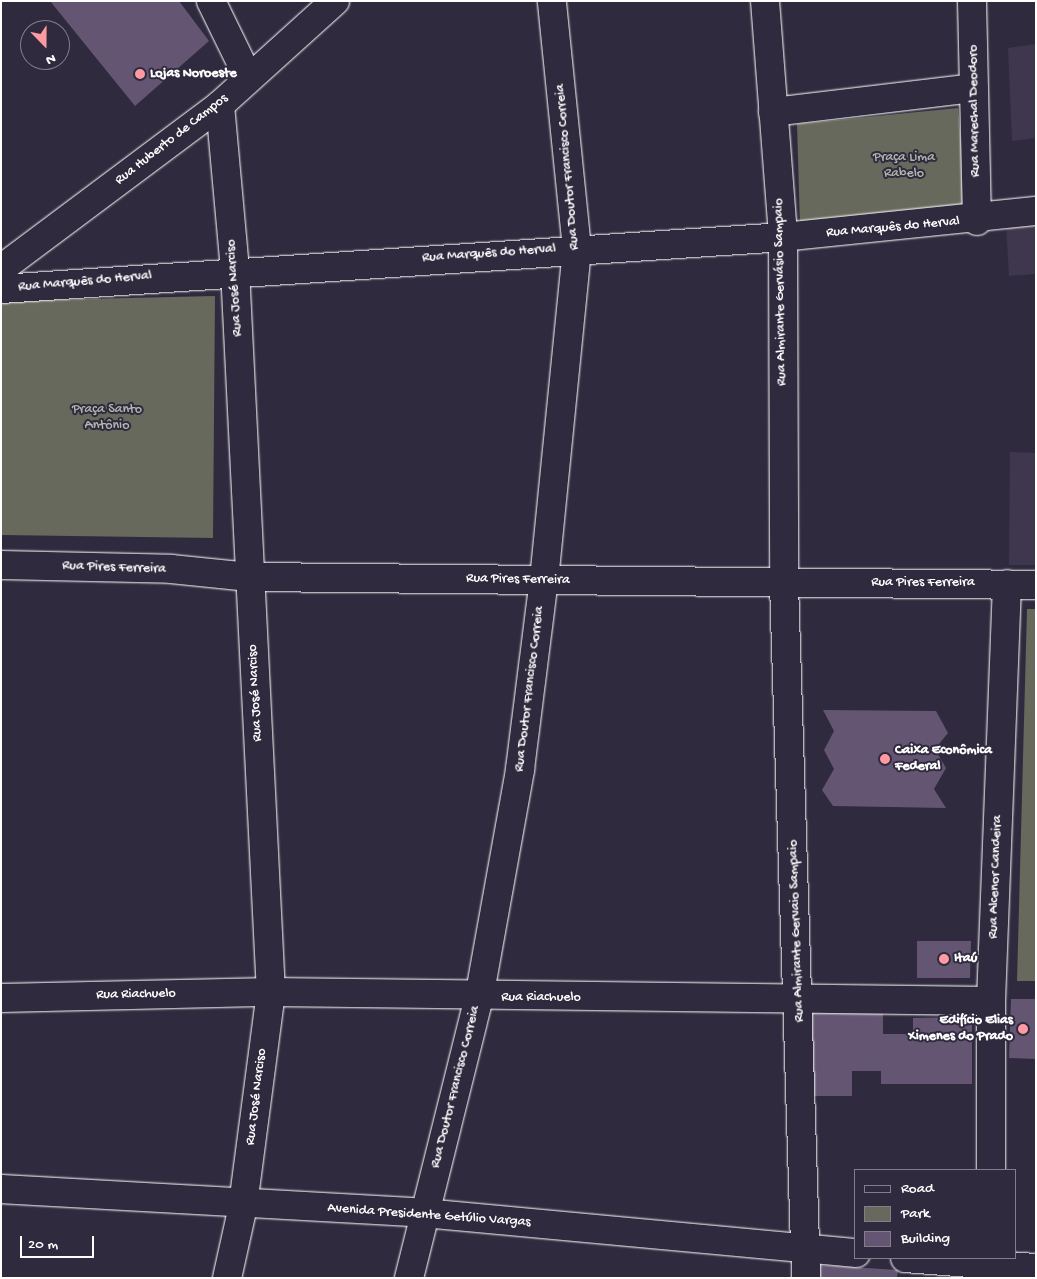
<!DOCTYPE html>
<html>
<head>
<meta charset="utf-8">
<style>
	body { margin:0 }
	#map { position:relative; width:1037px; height:1279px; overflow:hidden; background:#2f2a3d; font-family:"Gochi Hand",sans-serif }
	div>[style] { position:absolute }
	.built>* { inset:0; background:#3f374d }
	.green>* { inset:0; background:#66695b }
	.building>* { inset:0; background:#645672 }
	.roads { filter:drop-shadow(0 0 1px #fff) drop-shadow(0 0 1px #fff) }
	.street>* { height:28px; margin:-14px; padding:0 14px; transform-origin:14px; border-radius:14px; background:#2f2a3d }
	.secondary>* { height:28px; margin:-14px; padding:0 14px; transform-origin:14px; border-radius:14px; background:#2f2a3d }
	.dots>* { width:14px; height:14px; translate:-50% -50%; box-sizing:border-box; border:2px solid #2f2a3d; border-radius:50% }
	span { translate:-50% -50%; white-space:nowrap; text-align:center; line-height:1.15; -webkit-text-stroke:4px #2f2a3d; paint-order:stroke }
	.poi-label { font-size:14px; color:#fff; font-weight:700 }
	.left { translate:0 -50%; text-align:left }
	.right { translate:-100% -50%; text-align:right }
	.street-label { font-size:14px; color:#fff }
	.park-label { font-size:14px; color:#b2b4ad }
	.frame { position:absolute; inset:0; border:2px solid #fff; pointer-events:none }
	.legend { position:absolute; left:854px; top:1169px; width:162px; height:90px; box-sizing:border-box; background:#2f2a3d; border:1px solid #827f8b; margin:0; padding:6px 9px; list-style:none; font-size:15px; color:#fff }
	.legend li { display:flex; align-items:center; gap:10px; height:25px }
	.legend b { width:25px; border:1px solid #827f8b }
	.north { position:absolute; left:20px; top:20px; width:50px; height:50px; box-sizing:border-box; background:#2f2a3d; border:1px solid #827f8b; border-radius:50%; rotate:158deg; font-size:14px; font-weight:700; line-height:20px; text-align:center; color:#fff }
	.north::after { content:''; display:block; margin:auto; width:18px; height:22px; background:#ff9aa2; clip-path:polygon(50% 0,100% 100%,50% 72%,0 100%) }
	.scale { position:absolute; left:20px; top:1236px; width:74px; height:22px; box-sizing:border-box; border:2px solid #fff; border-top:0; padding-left:6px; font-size:15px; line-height:18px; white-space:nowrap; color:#fff; -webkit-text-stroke:4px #2f2a3d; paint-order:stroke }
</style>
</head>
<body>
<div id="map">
	<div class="built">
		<div style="clip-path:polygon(1036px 44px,1036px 138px,1012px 141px,1008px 48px)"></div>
		<div style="clip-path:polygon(1036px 222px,1036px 274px,1009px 276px,1006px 225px)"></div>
		<div style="clip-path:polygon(1010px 452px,1036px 453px,1036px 565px,1009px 565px)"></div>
	</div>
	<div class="green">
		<div style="clip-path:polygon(958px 108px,967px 213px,800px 226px,797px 124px)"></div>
		<div style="clip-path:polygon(215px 296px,213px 538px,1px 535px,1px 301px)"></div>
		<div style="clip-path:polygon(1027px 609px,1036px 609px,1036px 981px,1017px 981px)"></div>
	</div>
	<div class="building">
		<div style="clip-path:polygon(50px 1px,179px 1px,209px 41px,135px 106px)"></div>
		<div style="clip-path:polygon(823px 710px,936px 711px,948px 733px,935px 749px,946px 768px,934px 789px,946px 808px,833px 806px,822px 790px,834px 769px,824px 750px,834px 731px)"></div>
		<div style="clip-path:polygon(917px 941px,971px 941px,970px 978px,917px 978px)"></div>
		<div style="clip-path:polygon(1011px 999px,1036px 999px,1036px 1059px,1009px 1058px)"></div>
		<div style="clip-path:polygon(883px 1008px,883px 1034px,913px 1034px,913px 1018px,972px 1017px,972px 1084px,881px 1084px,881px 1071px,852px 1071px,852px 1096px,809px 1096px,809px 1009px)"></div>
		<div style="clip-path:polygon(819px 1265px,898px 1270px,897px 1278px,818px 1278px)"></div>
	</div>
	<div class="roads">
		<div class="street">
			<div style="left:211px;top:1px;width:85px;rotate:64deg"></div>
			<div style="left:765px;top:1px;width:237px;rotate:85.6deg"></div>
			<div style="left:783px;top:237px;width:347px;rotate:89.8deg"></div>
			<div style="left:784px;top:584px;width:694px;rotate:88.18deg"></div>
			<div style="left:972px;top:1px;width:220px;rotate:88.7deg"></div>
			<div style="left:220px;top:105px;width:166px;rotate:84.8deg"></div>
			<div style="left:235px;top:270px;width:723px;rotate:87.15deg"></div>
			<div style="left:271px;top:992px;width:216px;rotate:97.5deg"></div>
			<div style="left:243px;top:1206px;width:74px;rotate:102.5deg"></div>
			<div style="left:773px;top:112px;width:202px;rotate:-6.8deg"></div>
			<div style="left:1px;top:269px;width:274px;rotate:-36.8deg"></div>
			<div style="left:220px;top:105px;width:155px;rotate:-42.1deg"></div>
			<div style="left:1px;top:289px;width:784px;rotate:-3.8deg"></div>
			<div style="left:783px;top:237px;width:254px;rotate:-5.9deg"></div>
			<div style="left:1px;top:998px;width:270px;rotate:-1.3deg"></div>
			<div style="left:271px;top:992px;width:720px;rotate:0.72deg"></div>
			<div style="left:991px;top:1170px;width:169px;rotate:-90deg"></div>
			<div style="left:991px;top:1001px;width:417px;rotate:-87.8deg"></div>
			<div style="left:409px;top:1278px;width:289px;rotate:-76deg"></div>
			<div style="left:479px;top:998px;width:233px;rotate:-79.8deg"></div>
			<div style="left:520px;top:769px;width:191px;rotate:-82.8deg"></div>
			<div style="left:544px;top:580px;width:333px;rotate:-84.3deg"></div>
			<div style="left:577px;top:249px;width:249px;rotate:-95.8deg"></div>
		</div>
		<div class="secondary">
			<div style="left:1px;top:565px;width:170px;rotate:1.3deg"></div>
			<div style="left:171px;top:569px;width:79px;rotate:5.8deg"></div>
			<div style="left:250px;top:577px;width:786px;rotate:0.58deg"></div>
			<div style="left:1px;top:1189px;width:424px;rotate:3.2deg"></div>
			<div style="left:424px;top:1213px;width:434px;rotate:5.3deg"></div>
			<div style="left:905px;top:1258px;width:131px;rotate:4.4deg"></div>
		</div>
	</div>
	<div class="dots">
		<div style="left:140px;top:74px;background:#ff9aa2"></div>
		<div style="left:885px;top:759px;background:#ff9aa2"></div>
		<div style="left:944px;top:959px;background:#ff9aa2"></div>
		<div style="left:1023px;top:1029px;background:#ff9aa2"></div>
	</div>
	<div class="poi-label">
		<span class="left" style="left:150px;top:74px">Lojas Noroeste</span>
		<span class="left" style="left:895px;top:759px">Caixa Econômica<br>Federal</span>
		<span class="left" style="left:954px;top:959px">Itaú</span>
		<span class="right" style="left:1013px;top:1029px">Edifício Elias<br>Ximenes do Prado</span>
	</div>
	<div class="street-label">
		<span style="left:975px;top:111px;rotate:-91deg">Rua Marechal Deodoro</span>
		<span style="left:172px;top:140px;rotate:-38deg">Rua Huberto de Campos</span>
		<span style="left:568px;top:167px;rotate:-95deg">Rua Doutor Francisco Correia</span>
		<span style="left:893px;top:228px;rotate:-5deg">Rua Marquês do Herval</span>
		<span style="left:489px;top:254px;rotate:-4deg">Rua Marquês do Herval</span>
		<span style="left:85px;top:282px;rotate:-5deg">Rua Marquês do Herval</span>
		<span style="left:235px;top:288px;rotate:-94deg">Rua José Narciso</span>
		<span style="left:781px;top:292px;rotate:-91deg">Rua Almirante Gervásio Sampaio</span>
		<span style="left:114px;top:568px;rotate:2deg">Rua Pires Ferreira</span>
		<span style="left:518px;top:580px;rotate:1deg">Rua Pires Ferreira</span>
		<span style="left:923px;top:583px">Rua Pires Ferreira</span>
		<span style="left:530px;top:689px;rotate:-83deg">Rua Doutor Francisco Correia</span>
		<span style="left:256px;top:693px;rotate:-93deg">Rua José Narciso</span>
		<span style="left:996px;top:877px;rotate:-88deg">Rua Alcenor Candeira</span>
		<span style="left:797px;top:931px;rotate:-92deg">Rua Almirante Gervaio Sampaio</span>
		<span style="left:136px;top:995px;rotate:-1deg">Rua Riachuelo</span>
		<span style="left:541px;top:998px">Rua Riachuelo</span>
		<span style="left:456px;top:1087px;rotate:-76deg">Rua Doutor Francisco Correia</span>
		<span style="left:257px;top:1097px;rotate:-83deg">Rua José Narciso</span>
		<span style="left:429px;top:1216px;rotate:4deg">Avenida Presidente Getúlio Vargas</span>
	</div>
	<div class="park-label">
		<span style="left:904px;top:166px">Praça Lima<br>Rabelo</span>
		<span style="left:107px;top:418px">Praça Santo<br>Antônio</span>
	</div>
	<div class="frame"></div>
	<ul class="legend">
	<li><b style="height:6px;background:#2f2a3d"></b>Road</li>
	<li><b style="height:14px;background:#66695b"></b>Park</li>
	<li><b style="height:14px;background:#645672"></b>Building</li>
	</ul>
	<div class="north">N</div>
	<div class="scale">20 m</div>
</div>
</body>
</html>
